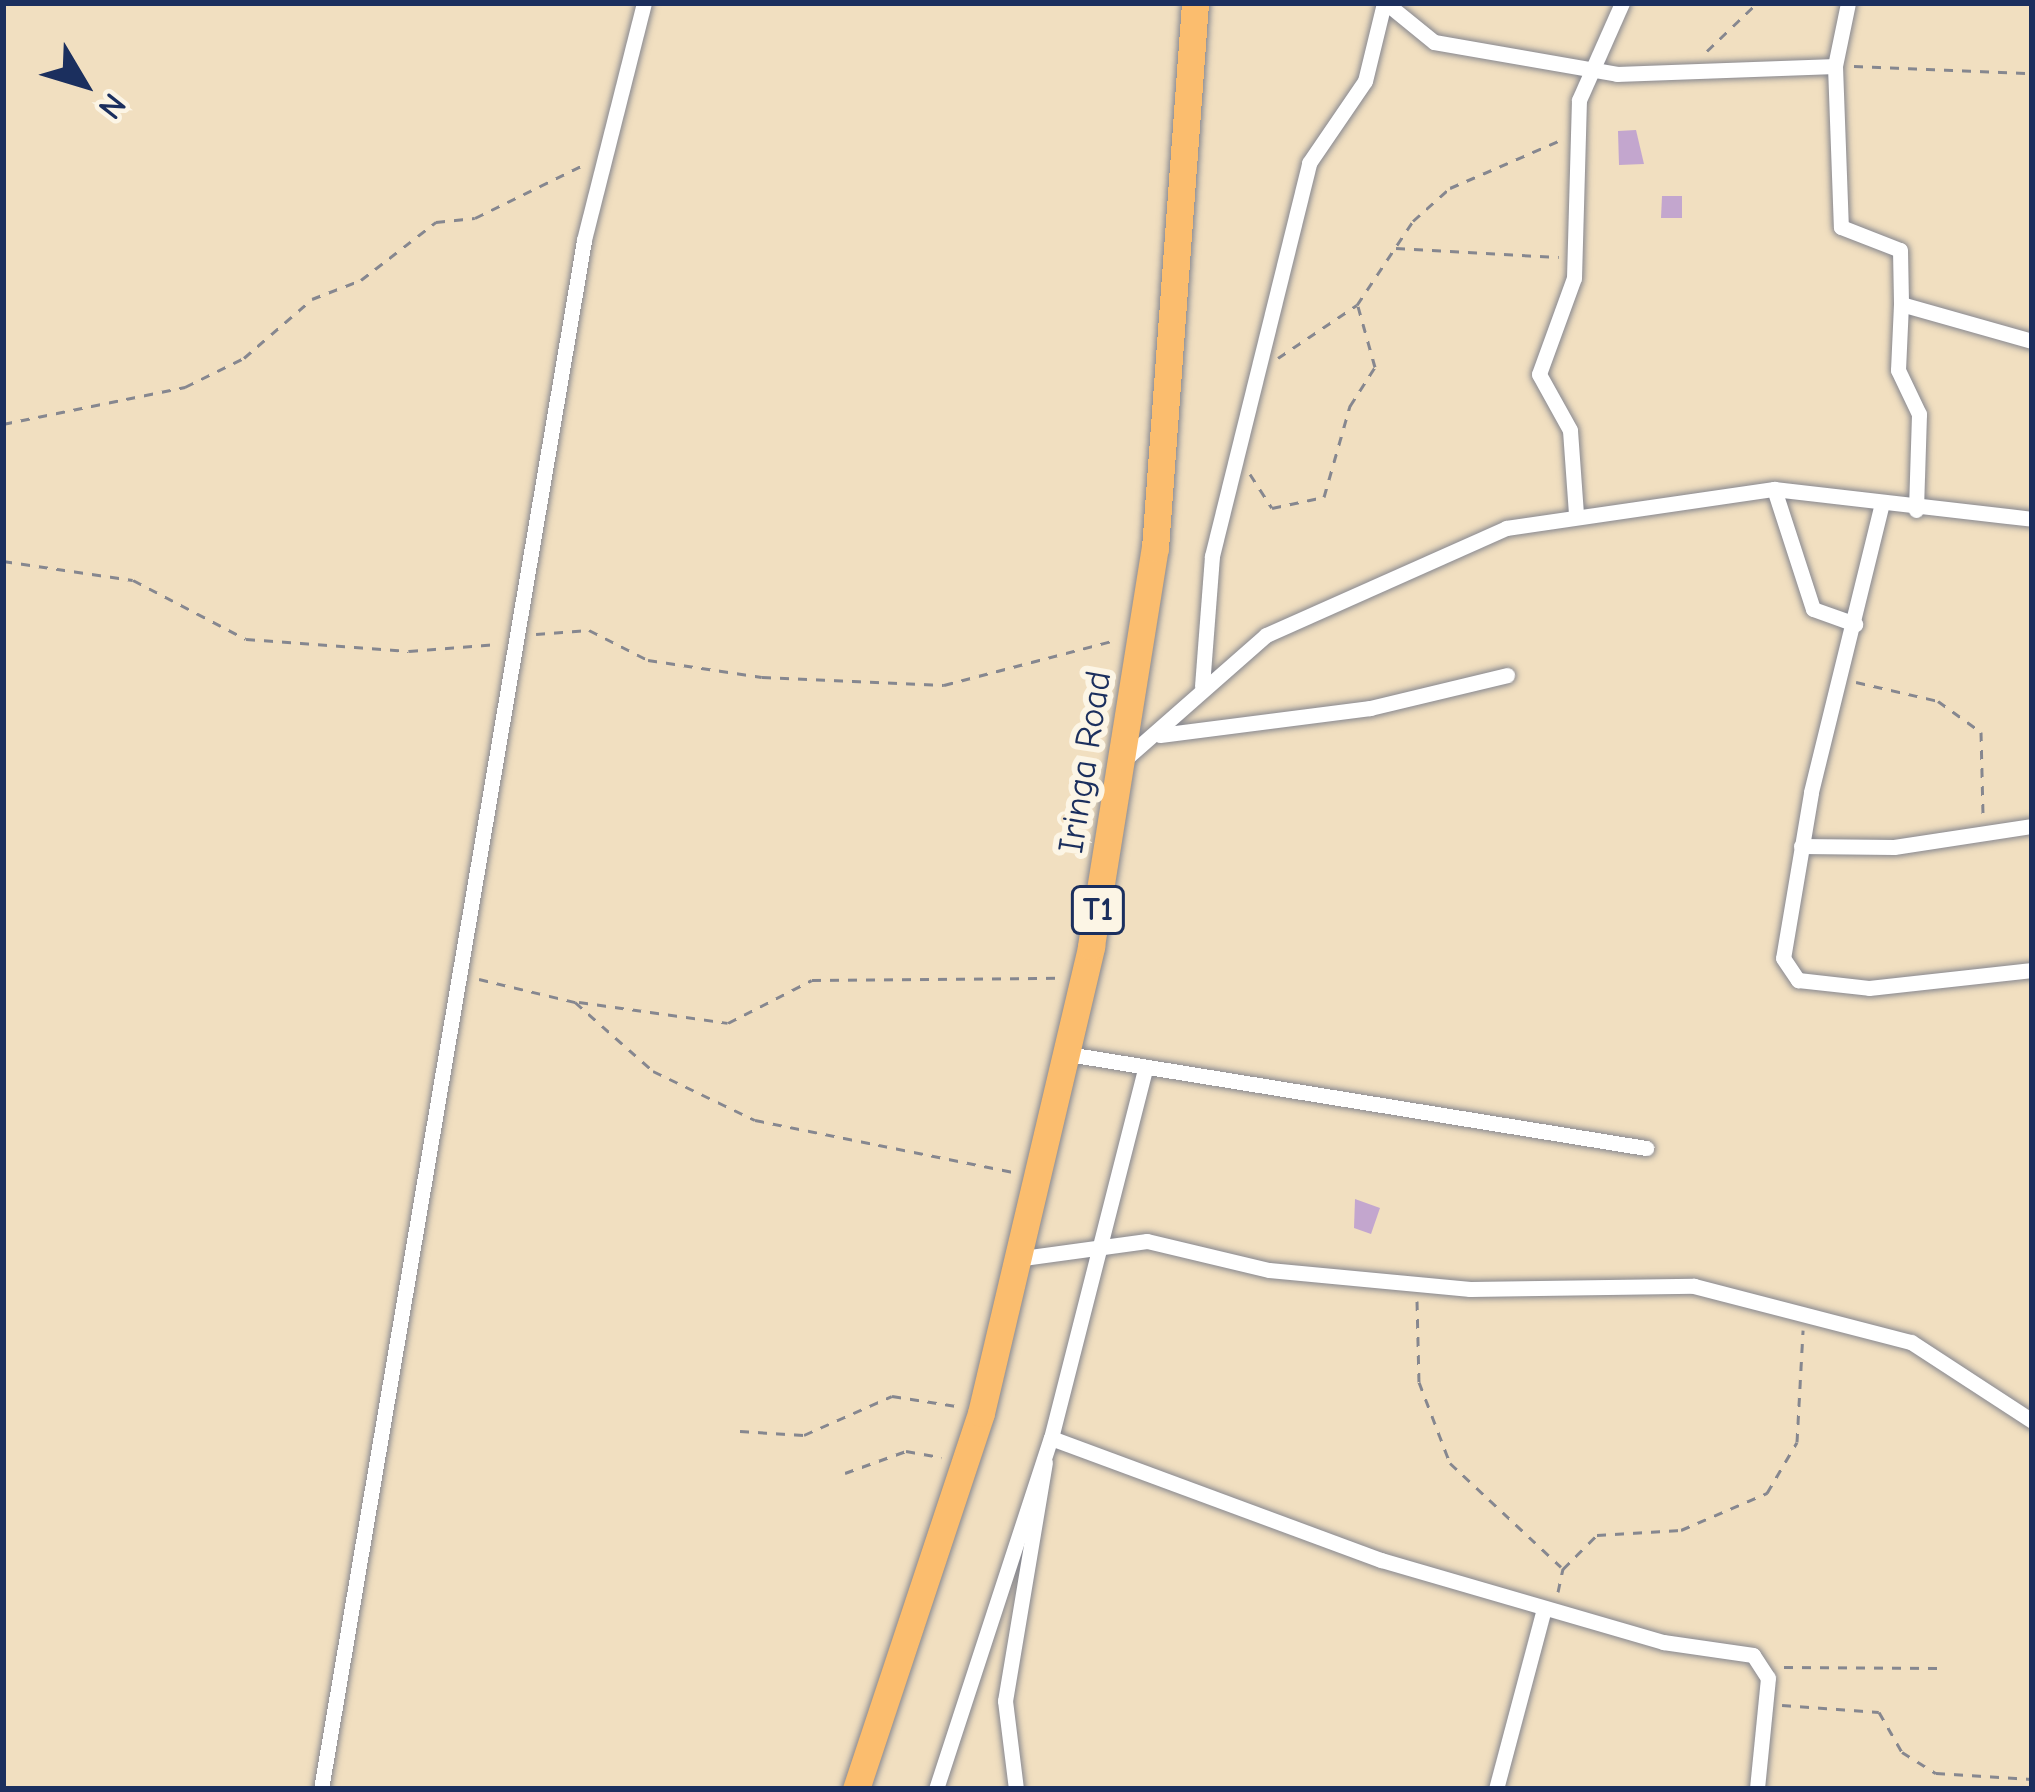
<!DOCTYPE html>
<html>
<head>
<meta charset="utf-8">
<style>
	body { margin:0 }
	#map { position:relative; width:2035px; height:1792px; overflow:hidden; background:#f1dfc0; font-family:"Comic Neue",sans-serif }
	div>[style] { position:absolute }
	.building>* { inset:0; background:#c3a6ce }
	.path>* { height:3px; margin-top:-1.5px; transform-origin:0; background:repeating-linear-gradient(90deg,#86878f 0 9px,transparent 0 18px) }
	.roads { filter:drop-shadow(0 0 3px #86878f) drop-shadow(0 0 3px #86878f) }
	.minor>* { height:15px; margin:-7.5px; padding:0 7.5px; transform-origin:7.5px; border-radius:7.5px; background:#fff }
	.trunk>* { height:27px; margin:-13.5px; padding:0 13.5px; transform-origin:13.5px; border-radius:13.5px; background:#fbbd6e }
	span { translate:-50% -50%; white-space:nowrap; text-align:center; line-height:1.15; -webkit-text-stroke:12px #fcf5e5; paint-order:stroke }
	.shield-label span { padding:3px 9px; background:#fcf5e5; border:3px solid; border-radius:9px; -webkit-text-stroke-width:0 }
	.shield-label { font-size:33px; color:#1b2f5e; font-weight:700 }
	.street-label { font-size:36px; color:#1b2f5e }
	.frame { position:absolute; inset:0; border:6px solid #1b2f5e; pointer-events:none }
	.north { position:absolute; left:24px; top:24px; width:120px; height:120px; -webkit-text-stroke:9px #fcf5e5; paint-order:stroke; rotate:128deg; font-size:33px; font-weight:700; line-height:48px; text-align:center; color:#1b2f5e }
	.north::after { content:''; display:block; margin:auto; width:42px; height:54px; background:#1b2f5e; clip-path:polygon(50% 0,100% 100%,50% 72%,0 100%) }
</style>
</head>
<body>
<div id="map">
	<div class="building">
		<div style="clip-path:polygon(1636px 130px,1644px 164px,1619px 165px,1618px 131px)"></div>
		<div style="clip-path:polygon(1662px 196px,1682px 196px,1682px 218px,1661px 218px)"></div>
		<div style="clip-path:polygon(1355px 1199px,1380px 1208px,1371px 1234px,1354px 1228px)"></div>
	</div>
	<div class="path">
		<div style="left:1707px;top:51px;width:69px;rotate:-43.8deg"></div>
		<div style="left:1854px;top:66px;width:178px;rotate:2.3deg"></div>
		<div style="left:1396px;top:248px;width:163px;rotate:3.2deg"></div>
		<div style="left:1278px;top:358px;width:95px;rotate:-33.9deg"></div>
		<div style="left:1357px;top:305px;width:101px;rotate:-56.3deg"></div>
		<div style="left:1413px;top:221px;width:50px;rotate:-41.7deg"></div>
		<div style="left:1450px;top:188px;width:121px;rotate:-23.4deg"></div>
		<div style="left:3px;top:424px;width:186px;rotate:-11.5deg"></div>
		<div style="left:185px;top:387px;width:66px;rotate:-26.2deg"></div>
		<div style="left:244px;top:358px;width:90px;rotate:-40.9deg"></div>
		<div style="left:312px;top:299px;width:53px;rotate:-21.2deg"></div>
		<div style="left:361px;top:280px;width:95px;rotate:-37.7deg"></div>
		<div style="left:436px;top:222px;width:39px;rotate:-6deg"></div>
		<div style="left:475px;top:218px;width:123px;rotate:-26.1deg"></div>
		<div style="left:1250px;top:474px;width:40px;rotate:57.1deg"></div>
		<div style="left:1272px;top:508px;width:53px;rotate:-11.9deg"></div>
		<div style="left:1324px;top:497px;width:95px;rotate:-74.1deg"></div>
		<div style="left:1350px;top:406px;width:46px;rotate:-57.3deg"></div>
		<div style="left:1375px;top:367px;width:63px;rotate:-105.6deg"></div>
		<div style="left:3px;top:561px;width:131px;rotate:8.3deg"></div>
		<div style="left:133px;top:580px;width:127px;rotate:27.6deg"></div>
		<div style="left:246px;top:639px;width:163px;rotate:4.2deg"></div>
		<div style="left:409px;top:651px;width:89px;rotate:-4.5deg"></div>
		<div style="left:536px;top:634px;width:53px;rotate:-4.3deg"></div>
		<div style="left:589px;top:630px;width:66px;rotate:27deg"></div>
		<div style="left:648px;top:660px;width:115px;rotate:8.5deg"></div>
		<div style="left:762px;top:677px;width:182px;rotate:2.5deg"></div>
		<div style="left:944px;top:685px;width:178px;rotate:-14.7deg"></div>
		<div style="left:1856px;top:682px;width:84px;rotate:13deg"></div>
		<div style="left:1938px;top:701px;width:53px;rotate:35.8deg"></div>
		<div style="left:1981px;top:732px;width:84px;rotate:88.6deg"></div>
		<div style="left:479px;top:979px;width:99px;rotate:13.5deg"></div>
		<div style="left:575px;top:1002px;width:104px;rotate:41.5deg"></div>
		<div style="left:653px;top:1071px;width:113px;rotate:25.7deg"></div>
		<div style="left:755px;top:1120px;width:262px;rotate:11.4deg"></div>
		<div style="left:579px;top:1002px;width:150px;rotate:8deg"></div>
		<div style="left:728px;top:1023px;width:94px;rotate:-27.1deg"></div>
		<div style="left:812px;top:980px;width:246px;rotate:-0.5deg"></div>
		<div style="left:1417px;top:1301px;width:81px;rotate:88.6deg"></div>
		<div style="left:1419px;top:1382px;width:87px;rotate:69.1deg"></div>
		<div style="left:1450px;top:1463px;width:152px;rotate:43.1deg"></div>
		<div style="left:740px;top:1431px;width:64px;rotate:3.6deg"></div>
		<div style="left:804px;top:1435px;width:96px;rotate:-23.9deg"></div>
		<div style="left:892px;top:1396px;width:65px;rotate:8.9deg"></div>
		<div style="left:845px;top:1473px;width:65px;rotate:-19.8deg"></div>
		<div style="left:906px;top:1451px;width:36px;rotate:10deg"></div>
		<div style="left:1558px;top:1592px;width:24px;rotate:-78deg"></div>
		<div style="left:1563px;top:1569px;width:48px;rotate:-45deg"></div>
		<div style="left:1597px;top:1535px;width:84px;rotate:-3.4deg"></div>
		<div style="left:1681px;top:1530px;width:94px;rotate:-23.3deg"></div>
		<div style="left:1767px;top:1493px;width:59px;rotate:-59.5deg"></div>
		<div style="left:1797px;top:1442px;width:112px;rotate:-86.9deg"></div>
		<div style="left:1784px;top:1667px;width:154px;rotate:0.4deg"></div>
		<div style="left:1782px;top:1705px;width:97px;rotate:4.1deg"></div>
		<div style="left:1879px;top:1712px;width:46px;rotate:60.1deg"></div>
		<div style="left:1902px;top:1752px;width:40px;rotate:32deg"></div>
		<div style="left:1936px;top:1773px;width:96px;rotate:3.6deg"></div>
	</div>
	<div class="roads">
		<div class="minor">
			<div style="left:1386px;top:3px;width:62px;rotate:39.1deg"></div>
			<div style="left:1434px;top:42px;width:186px;rotate:9.9deg"></div>
			<div style="left:1617px;top:74px;width:218px;rotate:-2.1deg"></div>
			<div style="left:1848px;top:3px;width:64px;rotate:101.7deg"></div>
			<div style="left:1835px;top:66px;width:161px;rotate:87.9deg"></div>
			<div style="left:1841px;top:227px;width:63px;rotate:21.3deg"></div>
			<div style="left:1900px;top:250px;width:54px;rotate:88.9deg"></div>
			<div style="left:1901px;top:304px;width:136px;rotate:15.8deg"></div>
			<div style="left:1901px;top:304px;width:66px;rotate:92.6deg"></div>
			<div style="left:1898px;top:370px;width:49px;rotate:64.5deg"></div>
			<div style="left:1919px;top:414px;width:96px;rotate:91.8deg"></div>
			<div style="left:1774px;top:489px;width:126px;rotate:72deg"></div>
			<div style="left:1813px;top:609px;width:45px;rotate:19.7deg"></div>
			<div style="left:1881px;top:507px;width:294px;rotate:103.8deg"></div>
			<div style="left:1811px;top:793px;width:167px;rotate:99.6deg"></div>
			<div style="left:1783px;top:958px;width:27px;rotate:56deg"></div>
			<div style="left:1798px;top:980px;width:71px;rotate:6.4deg"></div>
			<div style="left:1869px;top:988px;width:164px;rotate:-6.3deg"></div>
			<div style="left:1576px;top:514px;width:84px;rotate:-94.1deg"></div>
			<div style="left:1570px;top:430px;width:64px;rotate:-119deg"></div>
			<div style="left:1539px;top:374px;width:102px;rotate:-70deg"></div>
			<div style="left:1574px;top:278px;width:178px;rotate:-88.4deg"></div>
			<div style="left:1579px;top:100px;width:106px;rotate:-66.1deg"></div>
			<div style="left:1202px;top:686px;width:130px;rotate:-85.6deg"></div>
			<div style="left:1212px;top:556px;width:405px;rotate:-76.1deg"></div>
			<div style="left:1309px;top:163px;width:99px;rotate:-55.7deg"></div>
			<div style="left:1365px;top:81px;width:80px;rotate:-76.3deg"></div>
			<div style="left:1160px;top:735px;width:212px;rotate:-7.3deg"></div>
			<div style="left:1370px;top:708px;width:141px;rotate:-13.5deg"></div>
			<div style="left:1125px;top:759px;width:188px;rotate:-41.3deg"></div>
			<div style="left:1266px;top:635px;width:263px;rotate:-24deg"></div>
			<div style="left:1506px;top:528px;width:271px;rotate:-8.3deg"></div>
			<div style="left:1774px;top:489px;width:260px;rotate:6.6deg"></div>
			<div style="left:1801px;top:846px;width:93px;rotate:0.6deg"></div>
			<div style="left:1894px;top:847px;width:140px;rotate:-8.7deg"></div>
			<div style="left:1068px;top:1054px;width:586px;rotate:9.24deg"></div>
			<div style="left:1023px;top:1258px;width:125px;rotate:-7.8deg"></div>
			<div style="left:1147px;top:1241px;width:125px;rotate:13.4deg"></div>
			<div style="left:1269px;top:1270px;width:202px;rotate:5.4deg"></div>
			<div style="left:1470px;top:1289px;width:224px;rotate:-0.8deg"></div>
			<div style="left:1694px;top:1286px;width:224px;rotate:14.5deg"></div>
			<div style="left:1911px;top:1342px;width:145px;rotate:33.1deg"></div>
			<div style="left:1051px;top:1438px;width:352px;rotate:20.3deg"></div>
			<div style="left:1381px;top:1560px;width:294px;rotate:16.2deg"></div>
			<div style="left:1663px;top:1642px;width:91px;rotate:8.2deg"></div>
			<div style="left:1753px;top:1655px;width:27px;rotate:57deg"></div>
			<div style="left:1768px;top:1678px;width:112px;rotate:95.7deg"></div>
			<div style="left:321px;top:1789px;width:1571px;rotate:-80.36deg"></div>
			<div style="left:584px;top:240px;width:244px;rotate:-75.8deg"></div>
			<div style="left:936px;top:1789px;width:369px;rotate:-71.9deg"></div>
			<div style="left:1051px;top:1438px;width:382px;rotate:-75.7deg"></div>
			<div style="left:1016px;top:1789px;width:89px;rotate:-97.1deg"></div>
			<div style="left:1005px;top:1701px;width:242px;rotate:-80.5deg"></div>
			<div style="left:1496px;top:1789px;width:186px;rotate:-75.1deg"></div>
		</div>
		<div class="trunk">
			<div style="left:856px;top:1789px;width:396px;rotate:-71.6deg"></div>
			<div style="left:981px;top:1413px;width:480px;rotate:-76.7deg"></div>
			<div style="left:1091px;top:946px;width:403px;rotate:-80.9deg"></div>
			<div style="left:1155px;top:548px;width:546px;rotate:-85.8deg"></div>
		</div>
	</div>
	<div class="shield-label">
		<span style="left:1098px;top:910px">T1</span>
	</div>
	<div class="street-label">
		<span style="left:1085px;top:762px;rotate:-81deg">Iringa Road</span>
	</div>
	<div class="frame"></div>
	<div class="north">N</div>
</div>
</body>
</html>
